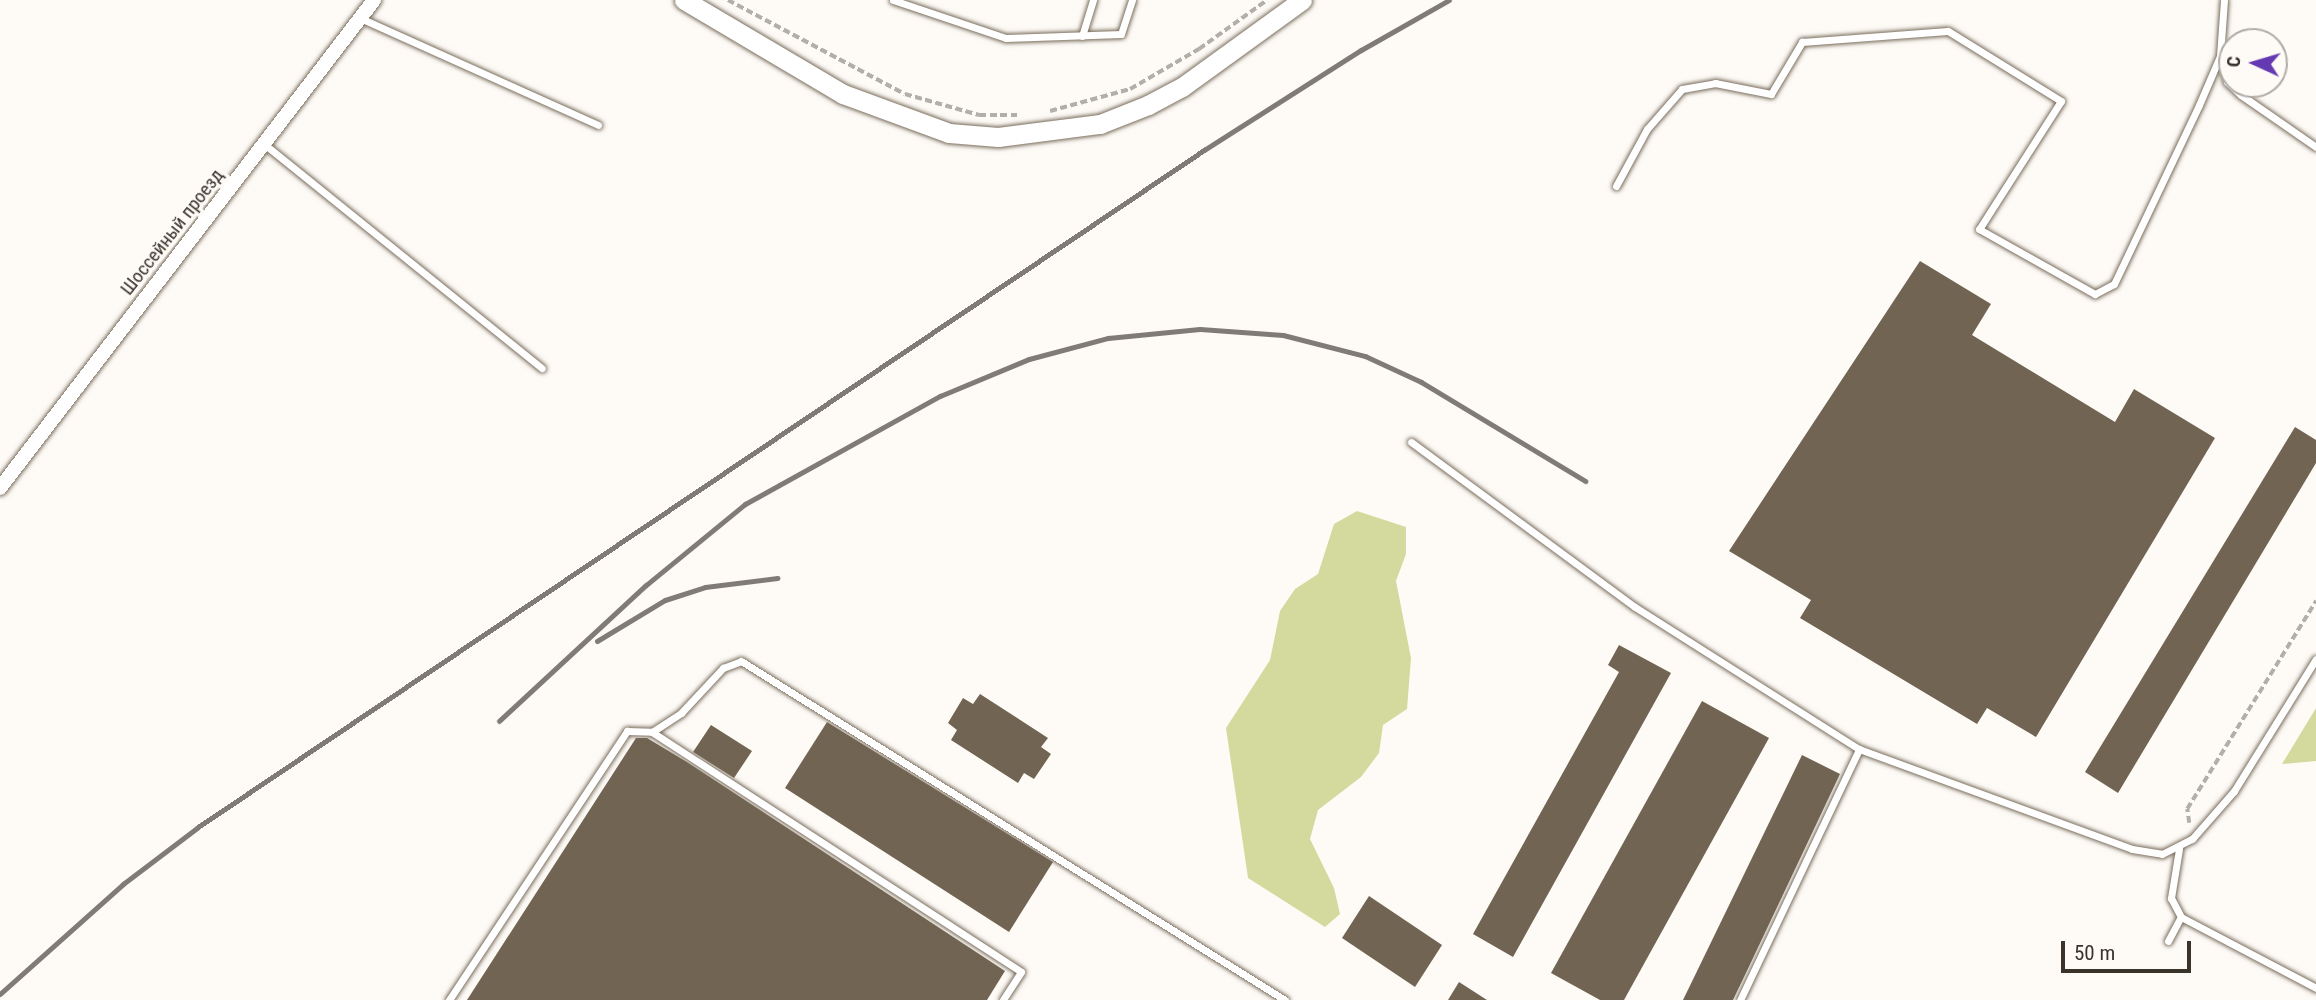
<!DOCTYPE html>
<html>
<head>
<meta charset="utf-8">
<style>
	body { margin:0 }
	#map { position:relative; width:2316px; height:1000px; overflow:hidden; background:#fefbf7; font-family:"Roboto Condensed",sans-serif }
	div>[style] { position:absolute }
	.green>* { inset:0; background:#d4da9e }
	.building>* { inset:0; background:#716452 }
	.path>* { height:3.5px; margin-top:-1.75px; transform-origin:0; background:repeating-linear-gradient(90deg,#b2aea8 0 7px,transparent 0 10.5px) }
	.roads { filter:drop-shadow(0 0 2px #7a6d5c) drop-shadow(0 0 2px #7a6d5c) }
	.service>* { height:7px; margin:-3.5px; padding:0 3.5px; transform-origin:3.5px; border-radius:3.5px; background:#fff }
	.minor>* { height:14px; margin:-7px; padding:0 7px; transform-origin:7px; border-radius:7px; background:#fff }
	.secondary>* { height:19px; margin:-9.5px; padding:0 9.5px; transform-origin:9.5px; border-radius:9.5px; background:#fff }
	.rail>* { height:5px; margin:-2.5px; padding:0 2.5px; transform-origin:2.5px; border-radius:2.5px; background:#807c75 }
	span { translate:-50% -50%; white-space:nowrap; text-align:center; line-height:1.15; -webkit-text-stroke:7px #fefbf7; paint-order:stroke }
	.street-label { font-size:19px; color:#39332b }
	.north { position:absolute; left:2218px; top:28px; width:70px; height:70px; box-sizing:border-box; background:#fefbf7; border:2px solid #afaba5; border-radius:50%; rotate:274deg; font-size:19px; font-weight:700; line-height:28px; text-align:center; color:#39332b }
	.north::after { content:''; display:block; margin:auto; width:24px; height:32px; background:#6539b1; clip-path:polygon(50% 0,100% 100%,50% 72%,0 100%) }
	.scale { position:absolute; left:2061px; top:941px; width:130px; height:32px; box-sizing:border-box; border:4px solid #39332b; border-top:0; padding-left:9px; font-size:21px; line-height:24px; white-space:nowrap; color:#39332b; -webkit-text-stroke:5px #fefbf7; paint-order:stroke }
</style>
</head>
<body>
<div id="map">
	<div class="green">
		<div style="clip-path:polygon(1357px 511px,1406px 527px,1406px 554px,1396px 581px,1411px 658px,1407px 709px,1383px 725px,1379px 753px,1361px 777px,1318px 810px,1310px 839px,1334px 888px,1340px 914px,1325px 927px,1248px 878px,1226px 728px,1270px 660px,1280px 611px,1295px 589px,1318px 574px,1334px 524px)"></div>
		<div style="clip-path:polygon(2316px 708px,2316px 761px,2282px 764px)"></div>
	</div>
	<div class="building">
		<div style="clip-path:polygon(1920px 261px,1991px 304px,1972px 335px,2115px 422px,2134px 389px,2215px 438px,2036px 737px,1987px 708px,1977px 724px,1800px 618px,1811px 600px,1729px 551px)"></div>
		<div style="clip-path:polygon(2295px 427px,2316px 440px,2316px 463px,2118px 793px,2085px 772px)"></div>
		<div style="clip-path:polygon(1619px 645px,1671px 673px,1513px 957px,1473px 934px,1619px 672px,1608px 665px)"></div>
		<div style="clip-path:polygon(980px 694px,1048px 738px,1041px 747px,1051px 754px,1034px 779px,1024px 773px,1018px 783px,951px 740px,957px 730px,948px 723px,963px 698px,973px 704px)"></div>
		<div style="clip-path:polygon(1702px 701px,1769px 738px,1624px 1000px,1600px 1000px,1551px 973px)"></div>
		<div style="clip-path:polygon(827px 722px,1053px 862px,1009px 932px,785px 788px)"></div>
		<div style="clip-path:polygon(711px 725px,752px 751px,734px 778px,693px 752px)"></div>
		<div style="clip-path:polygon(636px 738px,647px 738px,687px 762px,1005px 971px,987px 1000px,467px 1000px)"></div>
		<div style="clip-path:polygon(1802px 755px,1840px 774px,1745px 975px,1733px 1000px,1683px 1000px)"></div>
		<div style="clip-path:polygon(1369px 896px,1442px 945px,1415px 987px,1342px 938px)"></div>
		<div style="clip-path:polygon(1459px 982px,1487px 1000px,1448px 1000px)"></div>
	</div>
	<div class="path">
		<div style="left:728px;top:0;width:200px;rotate:28deg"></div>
		<div style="left:905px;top:94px;width:77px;rotate:15.8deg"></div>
		<div style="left:979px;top:115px;width:40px"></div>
		<div style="left:1050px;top:111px;width:83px;rotate:-15.4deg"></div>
		<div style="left:1130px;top:89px;width:80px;rotate:-30.1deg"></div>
		<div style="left:1199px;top:49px;width:84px;rotate:-35.8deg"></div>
		<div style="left:2189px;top:823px;width:14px;rotate:-98deg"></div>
		<div style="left:2187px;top:809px;width:245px;rotate:-58.2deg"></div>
	</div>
	<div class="roads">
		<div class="service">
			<div style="left:893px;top:0;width:119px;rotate:18.6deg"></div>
			<div style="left:1006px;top:38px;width:115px;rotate:-2deg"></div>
			<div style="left:1121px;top:34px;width:36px;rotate:-72deg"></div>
			<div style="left:360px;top:18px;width:261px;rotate:24.2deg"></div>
			<div style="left:1082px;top:36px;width:38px;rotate:-73deg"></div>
			<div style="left:2220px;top:57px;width:26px;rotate:74deg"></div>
			<div style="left:2227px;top:82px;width:19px;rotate:43deg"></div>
			<div style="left:2241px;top:95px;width:91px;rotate:34.7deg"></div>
			<div style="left:264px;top:144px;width:357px;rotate:38.9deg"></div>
			<div style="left:1616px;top:186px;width:65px;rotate:-61.5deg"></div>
			<div style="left:1647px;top:129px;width:53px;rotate:-48.8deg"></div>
			<div style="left:1682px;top:89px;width:34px;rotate:-10deg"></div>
			<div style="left:1715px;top:83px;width:57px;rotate:11.1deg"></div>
			<div style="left:1771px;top:94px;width:61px;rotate:-59.2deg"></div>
			<div style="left:1802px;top:42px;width:146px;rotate:-4.3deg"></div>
			<div style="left:1948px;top:31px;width:133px;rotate:31.8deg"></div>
			<div style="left:2061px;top:101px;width:152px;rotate:122.6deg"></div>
			<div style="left:1979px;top:229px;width:133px;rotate:29.3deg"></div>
			<div style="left:2095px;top:294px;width:21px;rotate:-28deg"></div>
			<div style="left:2114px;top:284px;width:198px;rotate:-64.6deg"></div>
			<div style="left:2199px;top:105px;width:53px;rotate:-66.8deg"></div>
			<div style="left:2220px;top:56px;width:56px;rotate:-85.9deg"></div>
			<div style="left:1411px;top:442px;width:278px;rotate:36.4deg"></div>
			<div style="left:1635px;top:607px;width:265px;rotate:32.4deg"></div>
			<div style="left:1859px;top:749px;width:291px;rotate:20.1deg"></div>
			<div style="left:2132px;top:849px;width:30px;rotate:9deg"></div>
			<div style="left:2162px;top:854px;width:34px;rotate:-27deg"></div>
			<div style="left:2192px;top:839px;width:64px;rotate:-48.8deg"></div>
			<div style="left:2234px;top:791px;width:155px;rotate:-58.2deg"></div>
			<div style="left:652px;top:732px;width:440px;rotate:33deg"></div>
			<div style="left:1021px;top:972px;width:33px;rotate:123deg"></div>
			<div style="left:2179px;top:849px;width:50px;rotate:99.3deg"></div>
			<div style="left:2171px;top:898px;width:21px;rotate:62deg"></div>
			<div style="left:2181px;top:917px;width:153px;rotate:27.7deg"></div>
			<div style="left:2168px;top:941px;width:27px;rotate:-62deg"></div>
			<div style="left:449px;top:1000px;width:323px;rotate:-56.5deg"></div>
			<div style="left:627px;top:731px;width:25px;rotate:2deg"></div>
			<div style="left:652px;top:732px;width:35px;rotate:-33deg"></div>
			<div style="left:681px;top:713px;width:62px;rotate:-47deg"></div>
			<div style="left:723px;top:668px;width:19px;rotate:-21deg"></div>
			<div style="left:741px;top:661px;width:641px;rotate:31.93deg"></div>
			<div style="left:1740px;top:1000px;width:278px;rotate:-64.6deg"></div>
		</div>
		<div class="minor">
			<div style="left:0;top:488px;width:615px;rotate:-52.53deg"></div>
		</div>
		<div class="secondary">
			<div style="left:684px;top:0;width:185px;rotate:30.6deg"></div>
			<div style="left:843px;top:94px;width:113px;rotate:20.2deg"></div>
			<div style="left:949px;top:133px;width:49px;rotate:4.7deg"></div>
			<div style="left:998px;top:137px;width:103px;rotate:-7.3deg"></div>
			<div style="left:1100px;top:124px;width:52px;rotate:-21.6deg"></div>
			<div style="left:1148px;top:105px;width:38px;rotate:-28deg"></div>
			<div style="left:1182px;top:87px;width:148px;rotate:-35.9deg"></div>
		</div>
	</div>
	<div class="rail">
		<div style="left:597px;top:641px;width:79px;rotate:-31.1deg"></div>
		<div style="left:665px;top:600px;width:42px;rotate:-18deg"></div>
		<div style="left:705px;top:587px;width:73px;rotate:-7.1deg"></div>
		<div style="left:499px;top:721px;width:200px;rotate:-42.8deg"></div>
		<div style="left:646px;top:585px;width:128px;rotate:-39.3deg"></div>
		<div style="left:745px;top:504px;width:223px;rotate:-29deg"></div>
		<div style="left:940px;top:396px;width:96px;rotate:-22.6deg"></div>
		<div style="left:1029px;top:359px;width:82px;rotate:-14.9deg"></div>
		<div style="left:1108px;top:338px;width:92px;rotate:-5.6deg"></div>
		<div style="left:1200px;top:329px;width:83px;rotate:4.1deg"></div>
		<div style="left:1283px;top:335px;width:85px;rotate:14.4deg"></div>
		<div style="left:1365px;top:356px;width:62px;rotate:24.9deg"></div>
		<div style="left:1421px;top:382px;width:192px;rotate:31.1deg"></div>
		<div style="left:0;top:994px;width:165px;rotate:-41.8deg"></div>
		<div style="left:123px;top:884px;width:94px;rotate:-37.2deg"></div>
		<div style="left:198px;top:827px;width:1213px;rotate:-33.94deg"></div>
		<div style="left:1204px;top:150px;width:186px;rotate:-32.5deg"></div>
		<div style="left:1361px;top:50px;width:101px;rotate:-29.6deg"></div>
	</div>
	<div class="street-label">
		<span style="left:172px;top:232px;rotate:-52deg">Шоссейный проезд</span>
	</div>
	<div class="north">С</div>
	<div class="scale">50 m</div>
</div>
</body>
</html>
